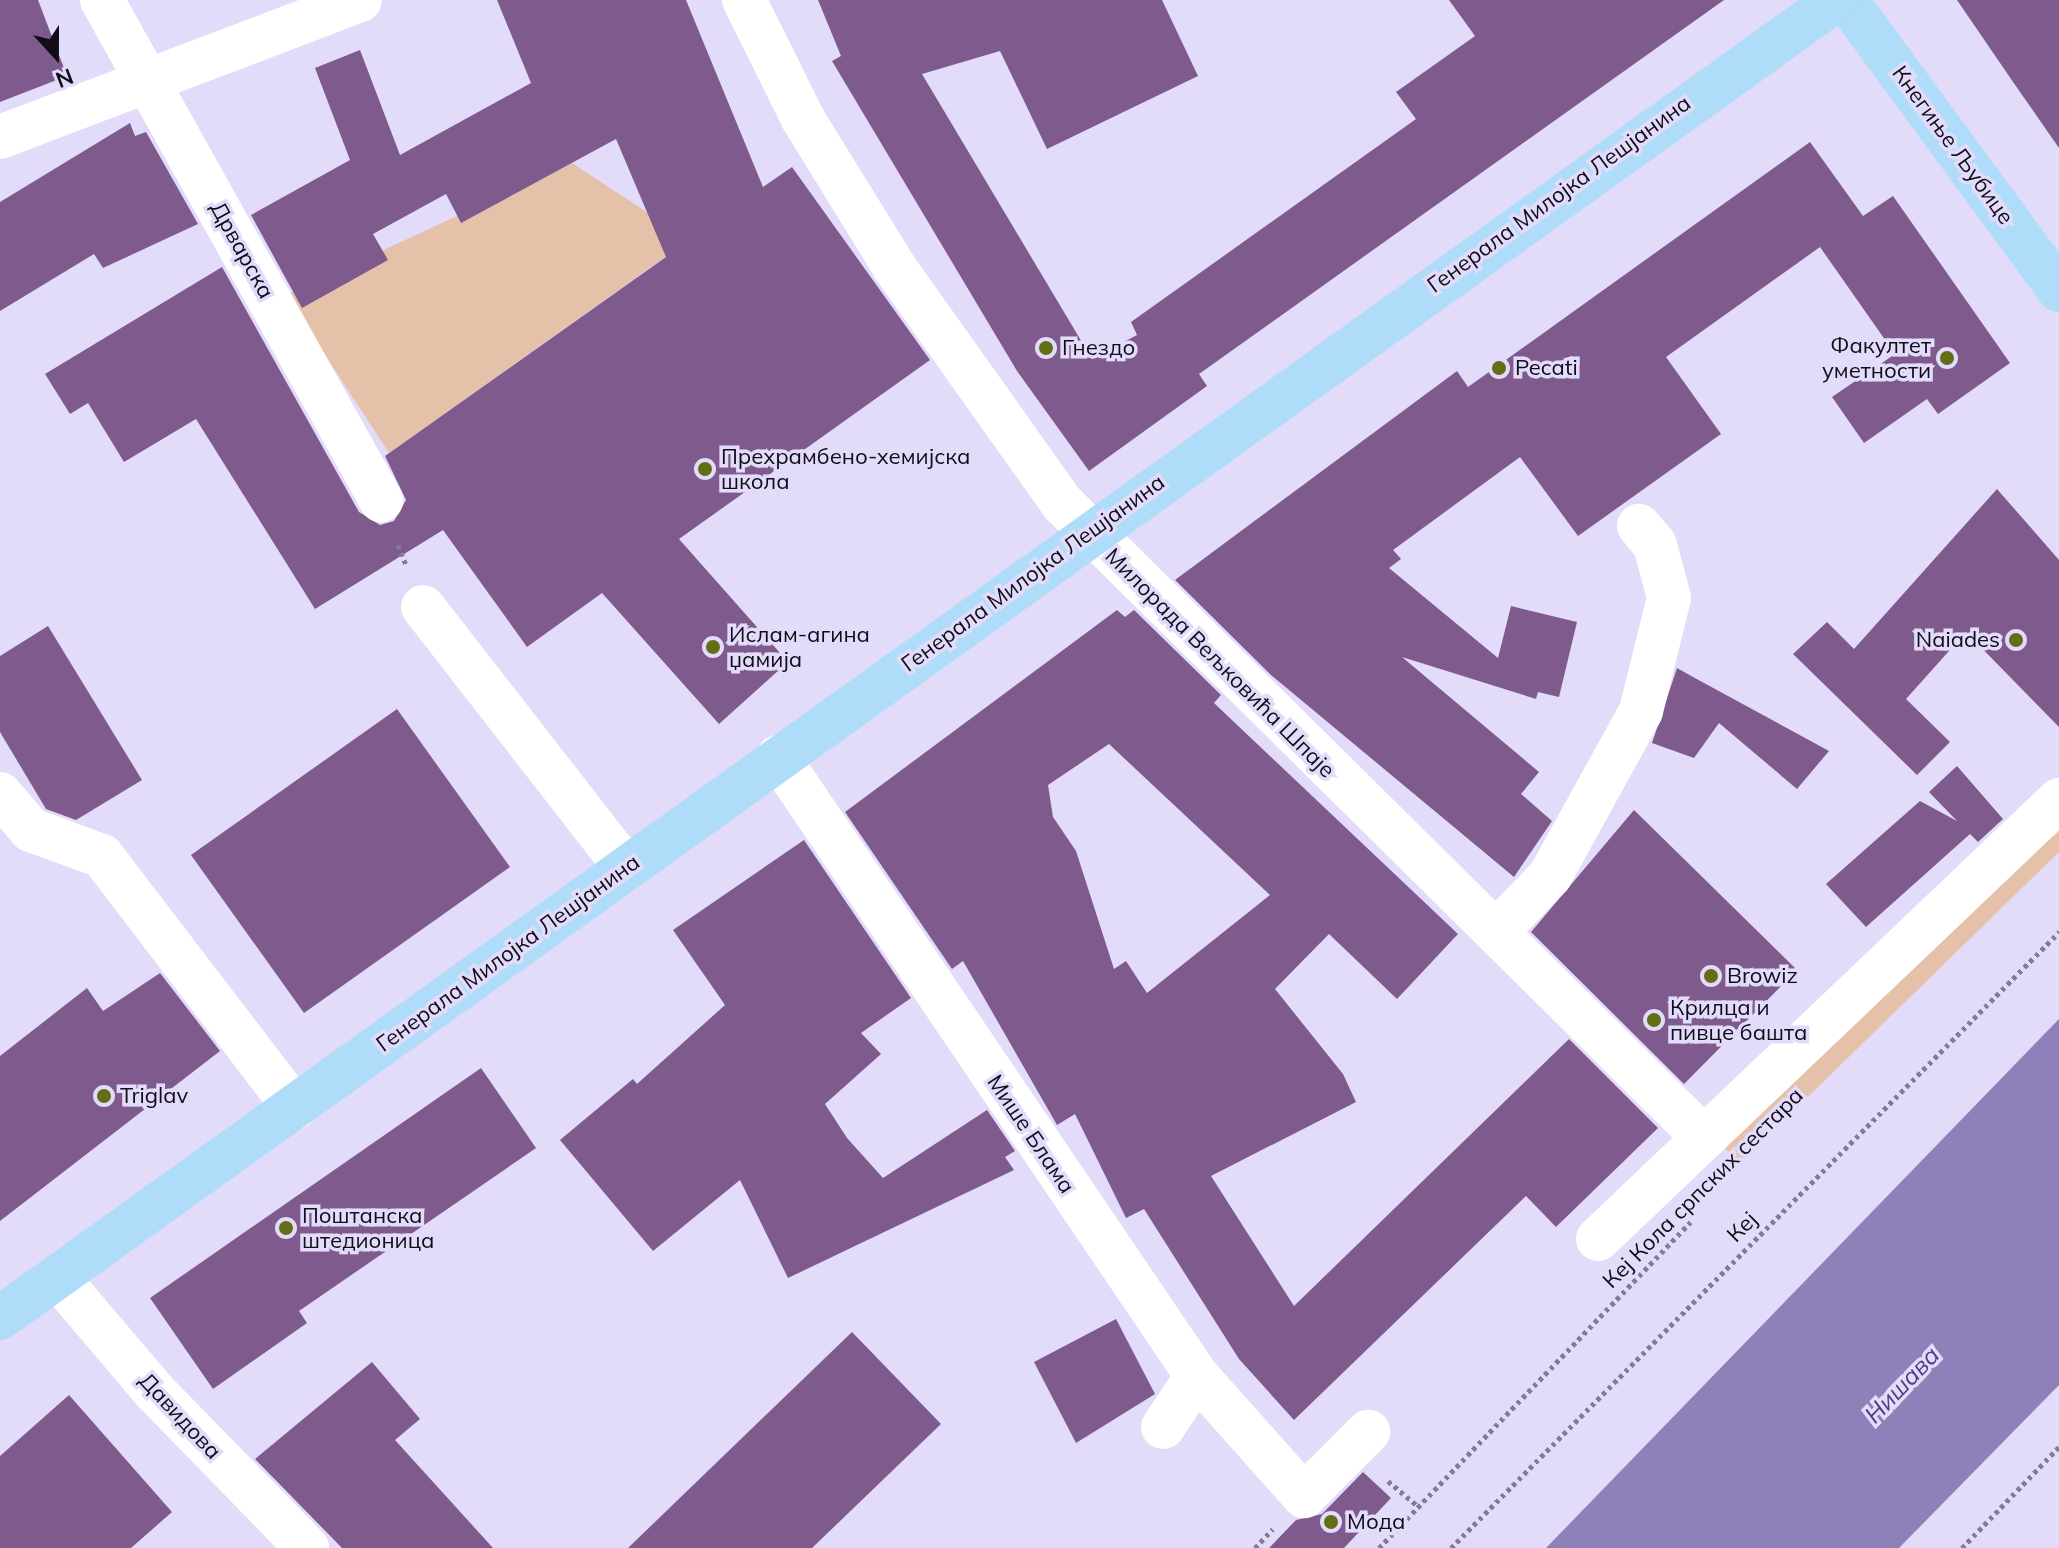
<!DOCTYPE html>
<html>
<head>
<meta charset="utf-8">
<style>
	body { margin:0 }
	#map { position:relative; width:2059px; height:1548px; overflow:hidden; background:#e2dbfa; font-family:Mulish,sans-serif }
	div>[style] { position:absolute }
	.green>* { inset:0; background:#e5c1a9 }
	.water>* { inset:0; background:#8f80b9 }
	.building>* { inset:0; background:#7f5b8d }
	.path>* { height:5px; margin-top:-2.5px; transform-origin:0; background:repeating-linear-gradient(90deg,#827d94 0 4px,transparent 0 8px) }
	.minor>* { height:44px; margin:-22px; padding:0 22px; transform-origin:22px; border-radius:22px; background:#fff }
	.major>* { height:44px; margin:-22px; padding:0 22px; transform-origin:22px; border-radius:22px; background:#afdcf8 }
	.dots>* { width:22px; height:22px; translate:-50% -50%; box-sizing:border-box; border:4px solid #e2dbfa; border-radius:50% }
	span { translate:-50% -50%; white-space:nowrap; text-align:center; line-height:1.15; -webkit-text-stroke:7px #e2dbfa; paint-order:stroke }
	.street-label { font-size:22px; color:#100c19 }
	.poi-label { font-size:22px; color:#100c19 }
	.right { translate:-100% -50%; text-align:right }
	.left { translate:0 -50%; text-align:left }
	.water-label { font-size:24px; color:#523b82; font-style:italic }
	.north { position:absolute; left:16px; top:16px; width:80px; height:80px; -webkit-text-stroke:6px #e2dbfa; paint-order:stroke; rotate:159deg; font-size:22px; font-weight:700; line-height:32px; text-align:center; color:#100c19 }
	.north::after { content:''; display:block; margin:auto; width:28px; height:36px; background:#100c19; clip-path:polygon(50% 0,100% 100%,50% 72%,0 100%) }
</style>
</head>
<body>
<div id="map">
	<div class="green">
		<div style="clip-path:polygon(572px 163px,689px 240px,389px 453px,286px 295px)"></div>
		<div style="clip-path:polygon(2059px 808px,2059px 852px,1740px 1163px,1713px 1136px)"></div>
	</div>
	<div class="water">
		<div style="clip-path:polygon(2059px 1019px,2059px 1385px,1899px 1548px,1546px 1548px)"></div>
	</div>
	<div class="building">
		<div style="clip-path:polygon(0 0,38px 0,67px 76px,0 102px)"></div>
		<div style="clip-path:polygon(497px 0,686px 0,763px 187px,792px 167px,930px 360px,679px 539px,788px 662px,719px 724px,602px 593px,527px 647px,443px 530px,315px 609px,196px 419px,124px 462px,88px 403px,70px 414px,45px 374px,222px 267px,359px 512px,380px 525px,394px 521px,406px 500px,385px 456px,666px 257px,616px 139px,461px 223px,446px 194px,373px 234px,388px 260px,302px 308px,251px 215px,350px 160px,315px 68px,360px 50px,400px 155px,531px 83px)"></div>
		<div style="clip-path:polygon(818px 0,1162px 0,1198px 76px,1047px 149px,1000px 51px,922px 74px,1092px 359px,1137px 335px,1131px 322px,1416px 119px,1396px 92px,1475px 36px,1449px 0,1724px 0,1199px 374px,1207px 386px,1089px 471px,1017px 371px,832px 61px,841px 56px)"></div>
		<div style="clip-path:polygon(1957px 0,2059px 0,2059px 148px,2011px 79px)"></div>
		<div style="clip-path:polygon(130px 123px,135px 136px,146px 132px,198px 224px,103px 268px,94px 254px,0 311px,0 202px)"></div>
		<div style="clip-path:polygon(1810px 142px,1863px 216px,1893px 196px,2010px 363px,1938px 414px,1927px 399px,1864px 443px,1832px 397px,1895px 354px,1820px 247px,1666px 357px,1721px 434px,1578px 536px,1520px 457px,1393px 550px,1401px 559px,1389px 568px,1498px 658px,1511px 606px,1577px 622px,1559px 697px,1538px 692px,1536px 699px,1402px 657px,1539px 772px,1521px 794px,1552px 821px,1514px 877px,1271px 675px,1175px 580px,1457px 371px,1468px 387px)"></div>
		<div style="clip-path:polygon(1997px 489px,2059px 560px,2059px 727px,1966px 632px,1906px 699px,1950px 742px,1917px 775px,1793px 654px,1827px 622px,1854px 649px)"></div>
		<div style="clip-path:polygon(evenodd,1117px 610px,1125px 617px,1134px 610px,1221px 695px,1214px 703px,1458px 934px,1397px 999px,1329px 934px,1275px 989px,1343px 1074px,1356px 1102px,1211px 1176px,1294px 1306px,1569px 1039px,1658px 1128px,1556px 1227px,1526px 1196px,1294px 1420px,1239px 1359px,1144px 1209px,1126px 1218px,1075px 1114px,1057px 1125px,963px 961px,952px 969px,845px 812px,1117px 610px,1109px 744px,1270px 895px,1147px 993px,1126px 961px,1114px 969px,1076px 851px,1053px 817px,1048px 785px,1109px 744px)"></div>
		<div style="clip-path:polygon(48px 626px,142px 780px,76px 820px,46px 809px,0 732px,0 656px)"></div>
		<div style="clip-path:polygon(1677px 668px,1693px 677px,1829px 751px,1797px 789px,1719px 723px,1694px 758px,1652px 743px)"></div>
		<div style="clip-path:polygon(397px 709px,510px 867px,304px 1013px,191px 855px)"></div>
		<div style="clip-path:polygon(1957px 766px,2003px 819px,1978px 842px,1970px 834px,1866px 927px,1826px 884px,1920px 801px,1957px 821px,1929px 792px)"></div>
		<div style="clip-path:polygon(1634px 810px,1797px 970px,1684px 1084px,1531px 932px)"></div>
		<div style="clip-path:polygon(804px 840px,911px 998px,861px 1033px,881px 1054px,825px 1104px,847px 1138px,883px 1178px,987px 1110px,1015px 1151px,1005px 1157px,1014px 1170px,788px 1278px,740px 1180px,653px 1251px,560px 1140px,633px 1079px,637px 1084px,725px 1005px,673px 930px)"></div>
		<div style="clip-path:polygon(160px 973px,220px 1051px,0 1221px,0 1056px,87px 988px,103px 1011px)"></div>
		<div style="clip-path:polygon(481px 1068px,536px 1148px,299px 1311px,307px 1323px,213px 1389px,150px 1298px)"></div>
		<div style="clip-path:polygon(1116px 1319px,1155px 1394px,1076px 1443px,1034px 1362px)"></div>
		<div style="clip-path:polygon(852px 1332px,941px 1424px,812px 1548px,628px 1548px)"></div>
		<div style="clip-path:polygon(372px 1362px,420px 1419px,395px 1440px,493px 1548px,342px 1548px,255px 1459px)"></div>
		<div style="clip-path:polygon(69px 1395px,172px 1512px,131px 1548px,0 1548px,0 1456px)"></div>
		<div style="clip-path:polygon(1363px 1472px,1391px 1498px,1344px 1548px,1269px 1548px,1296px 1520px,1322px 1514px)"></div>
	</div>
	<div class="path">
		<div style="left:398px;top:545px;width:22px;rotate:68deg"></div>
		<div style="left:1388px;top:1481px;width:39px;rotate:40deg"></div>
		<div style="left:1255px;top:1548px;width:26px;rotate:-47deg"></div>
		<div style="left:1379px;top:1548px;width:451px;rotate:-46.3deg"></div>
		<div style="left:1451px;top:1548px;width:866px;rotate:-45.37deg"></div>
		<div style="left:1962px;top:1548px;width:140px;rotate:-46.2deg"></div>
	</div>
	<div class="minor">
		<div style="left:102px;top:0;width:573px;rotate:60.84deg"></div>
		<div style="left:744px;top:0;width:133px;rotate:63.6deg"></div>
		<div style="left:803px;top:119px;width:175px;rotate:58.3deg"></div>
		<div style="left:895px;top:268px;width:290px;rotate:54.6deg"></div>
		<div style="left:1063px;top:504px;width:900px;rotate:44.68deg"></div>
		<div style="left:0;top:137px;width:385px;rotate:-20.8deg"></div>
		<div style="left:423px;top:607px;width:331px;rotate:52.1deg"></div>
		<div style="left:778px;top:757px;width:747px;rotate:55.91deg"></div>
		<div style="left:1197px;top:1376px;width:161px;rotate:48.3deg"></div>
		<div style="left:1304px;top:1496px;width:91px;rotate:-45deg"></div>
		<div style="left:0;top:794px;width:48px;rotate:49.3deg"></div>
		<div style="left:31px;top:830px;width:76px;rotate:20.1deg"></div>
		<div style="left:102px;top:856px;width:317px;rotate:52.6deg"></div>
		<div style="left:1497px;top:931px;width:76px;rotate:-46.1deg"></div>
		<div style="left:1550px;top:876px;width:188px;rotate:-61.1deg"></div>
		<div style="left:1641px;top:711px;width:116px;rotate:-76.1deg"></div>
		<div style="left:1669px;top:598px;width:55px;rotate:-104.8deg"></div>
		<div style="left:1655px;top:545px;width:25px;rotate:-130deg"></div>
		<div style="left:1598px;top:1239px;width:637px;rotate:-43.6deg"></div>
		<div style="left:58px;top:1278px;width:150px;rotate:49.6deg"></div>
		<div style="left:155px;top:1392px;width:218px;rotate:45.7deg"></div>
		<div style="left:1163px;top:1427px;width:61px;rotate:-56.3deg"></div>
	</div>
	<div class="major">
		<div style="left:1846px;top:0;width:360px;rotate:53.7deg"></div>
		<div style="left:0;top:1318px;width:2260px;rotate:-35.67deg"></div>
	</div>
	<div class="dots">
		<div style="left:1046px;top:348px;background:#646e16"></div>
		<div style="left:1947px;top:358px;background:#646e16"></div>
		<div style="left:1499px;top:368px;background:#646e16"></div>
		<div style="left:705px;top:469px;background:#646e16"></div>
		<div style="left:2016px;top:640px;background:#646e16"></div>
		<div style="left:713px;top:647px;background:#646e16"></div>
		<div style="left:1711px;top:976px;background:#646e16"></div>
		<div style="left:1654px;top:1020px;background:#646e16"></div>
		<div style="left:104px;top:1096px;background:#646e16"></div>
		<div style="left:286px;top:1228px;background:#646e16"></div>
		<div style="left:1331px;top:1522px;background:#646e16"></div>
	</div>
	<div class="street-label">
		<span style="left:1953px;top:145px;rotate:54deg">Кнегиње Љубице</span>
		<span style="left:1559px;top:194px;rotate:-36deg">Генерала Милојка Лешјанина</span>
		<span style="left:242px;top:250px;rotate:61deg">Дрварска</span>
		<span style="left:1033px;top:573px;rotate:-36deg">Генерала Милојка Лешјанина</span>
		<span style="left:1220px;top:663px;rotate:45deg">Милорада Вељковића Шпаје</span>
		<span style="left:508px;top:953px;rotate:-36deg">Генерала Милојка Лешјанина</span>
		<span style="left:1031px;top:1134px;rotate:56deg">Мише Блама</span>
		<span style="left:1703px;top:1188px;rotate:-45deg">Кеј Кола српских сестара</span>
		<span style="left:1742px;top:1227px;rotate:-45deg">Кеј</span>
		<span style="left:180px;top:1416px;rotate:47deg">Давидова</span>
	</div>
	<div class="poi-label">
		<span class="right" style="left:1931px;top:358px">Факултет<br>уметности</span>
		<span class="left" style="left:1062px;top:348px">Гнездо</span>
		<span class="left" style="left:1515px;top:368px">Pecati</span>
		<span class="left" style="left:721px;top:469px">Прехрамбено-хемијска<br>школа</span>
		<span class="left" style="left:729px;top:647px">Ислам-агина<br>џамија</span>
		<span class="right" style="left:2000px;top:640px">Naiades</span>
		<span class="left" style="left:1727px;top:976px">Browiz</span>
		<span class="left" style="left:1670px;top:1020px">Крилца и<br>пивце башта</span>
		<span class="left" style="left:120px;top:1096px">Triglav</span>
		<span class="left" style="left:302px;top:1228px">Поштанска<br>штедионица</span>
		<span class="left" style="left:1347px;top:1522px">Мода</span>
	</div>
	<div class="water-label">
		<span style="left:1902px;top:1385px;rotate:-46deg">Нишава</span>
	</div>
	<div class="north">N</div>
</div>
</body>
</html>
